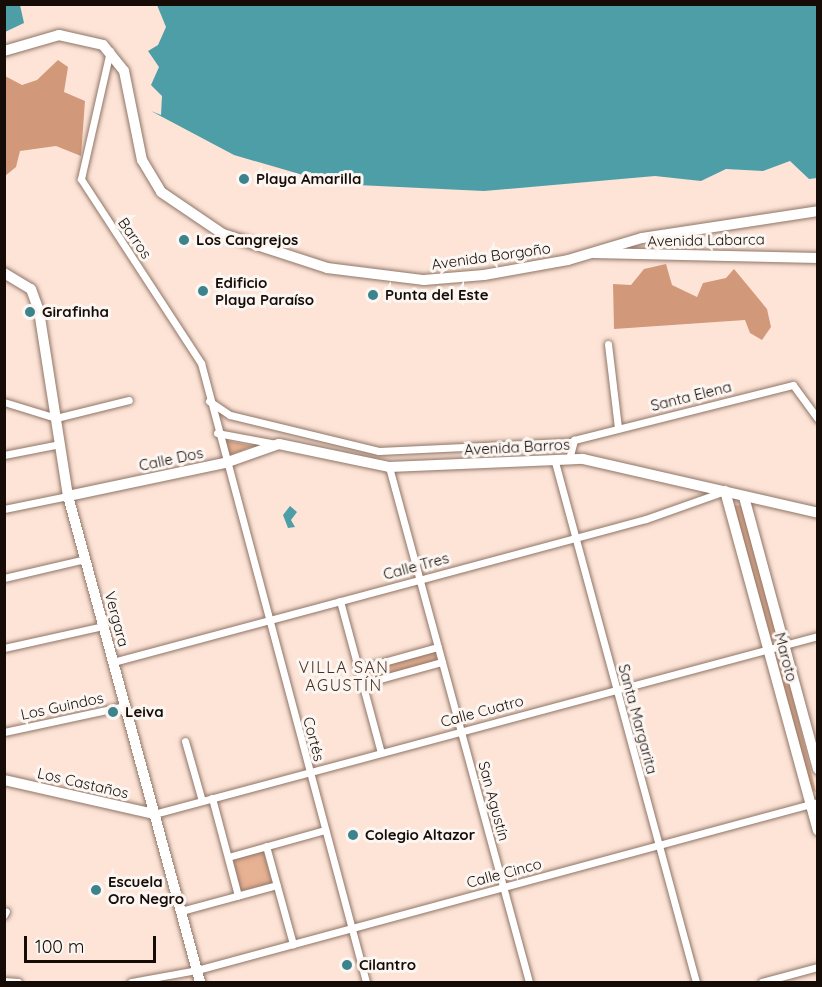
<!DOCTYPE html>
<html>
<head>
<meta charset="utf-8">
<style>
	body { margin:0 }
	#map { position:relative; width:822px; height:987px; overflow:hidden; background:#fde4d7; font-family:Quicksand,sans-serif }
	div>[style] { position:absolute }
	.green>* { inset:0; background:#e7b193 }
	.forest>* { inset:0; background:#d1997a }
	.water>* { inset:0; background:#4e9ea8 }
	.roads { filter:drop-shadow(0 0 2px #907566) drop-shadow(0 0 2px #907566) }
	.street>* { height:7px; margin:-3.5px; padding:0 3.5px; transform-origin:3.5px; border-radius:3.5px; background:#fff }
	.secondary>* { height:10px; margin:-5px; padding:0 5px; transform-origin:5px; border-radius:5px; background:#fff }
	.dots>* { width:16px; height:16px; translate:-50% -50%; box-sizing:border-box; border:3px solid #fcf6f2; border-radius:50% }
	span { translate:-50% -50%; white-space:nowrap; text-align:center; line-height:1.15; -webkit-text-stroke:6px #fcf6f2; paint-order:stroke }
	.poi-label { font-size:15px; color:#160c07; font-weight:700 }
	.left { translate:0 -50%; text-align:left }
	.street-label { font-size:15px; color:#160c07 }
	.neighbourhood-label { font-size:16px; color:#493224; letter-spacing:1.5px }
	.frame { position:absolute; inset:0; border:6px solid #160c07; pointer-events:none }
	.scale { position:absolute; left:24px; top:936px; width:132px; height:27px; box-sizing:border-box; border:3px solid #160c07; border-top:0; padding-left:8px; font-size:18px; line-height:21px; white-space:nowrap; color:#160c07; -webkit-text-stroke:4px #fcf6f2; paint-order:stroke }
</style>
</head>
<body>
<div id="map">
	<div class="green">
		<div style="clip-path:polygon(225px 440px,253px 446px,228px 456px)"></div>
		<div style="clip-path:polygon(731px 505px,743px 506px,779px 639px,769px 642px)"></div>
		<div style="clip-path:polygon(435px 651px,437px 661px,365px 681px,362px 671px)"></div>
		<div style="clip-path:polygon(778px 655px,783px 656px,816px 792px,810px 790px,774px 660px)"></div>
		<div style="clip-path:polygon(264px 851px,272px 883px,241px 891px,232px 859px)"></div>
	</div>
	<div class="forest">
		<div style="clip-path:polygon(58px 60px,68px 67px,64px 92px,85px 101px,81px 156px,56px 146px,20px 151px,16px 167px,5px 176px,5px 76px,22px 85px,37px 80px)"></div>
		<div style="clip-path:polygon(666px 264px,672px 285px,697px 297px,703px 283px,726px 278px,734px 269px,767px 309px,771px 327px,762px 340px,750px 333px,745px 320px,614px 329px,613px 284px,631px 285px,644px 269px)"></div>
	</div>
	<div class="water">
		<div style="clip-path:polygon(4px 5px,20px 5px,24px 23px,5px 32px)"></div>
		<div style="clip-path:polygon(157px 5px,817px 5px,817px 178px,809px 179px,790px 161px,763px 171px,726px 169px,701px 181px,655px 176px,484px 191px,357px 185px,303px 175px,234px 155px,151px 111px,161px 115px,162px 96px,151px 85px,159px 67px,148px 51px,158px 45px,166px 27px)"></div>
		<div style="clip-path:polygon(290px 506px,297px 512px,291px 520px,295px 527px,288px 528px,283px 515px)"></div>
	</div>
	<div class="roads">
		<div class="street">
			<div style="left:110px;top:51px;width:131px;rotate:102.8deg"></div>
			<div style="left:81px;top:179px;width:220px;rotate:56.9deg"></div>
			<div style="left:201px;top:363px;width:641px;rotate:75.07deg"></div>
			<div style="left:608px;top:344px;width:85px;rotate:83.2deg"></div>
			<div style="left:209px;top:401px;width:25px;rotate:34deg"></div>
			<div style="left:230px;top:415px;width:153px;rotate:13.6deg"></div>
			<div style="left:379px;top:451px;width:191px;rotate:-2.7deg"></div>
			<div style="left:4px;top:402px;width:54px;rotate:17.1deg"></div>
			<div style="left:56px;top:418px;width:75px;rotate:-13.9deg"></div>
			<div style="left:217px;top:433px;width:60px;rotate:10.6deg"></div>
			<div style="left:4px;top:455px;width:57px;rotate:-11.1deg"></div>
			<div style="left:569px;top:459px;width:20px;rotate:-75deg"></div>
			<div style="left:574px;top:440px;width:226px;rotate:-14.1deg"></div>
			<div style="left:793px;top:385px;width:42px;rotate:53.7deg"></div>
			<div style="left:555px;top:462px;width:539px;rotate:74.83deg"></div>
			<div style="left:389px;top:467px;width:534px;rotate:74.79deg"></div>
			<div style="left:4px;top:509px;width:65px;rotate:-11.5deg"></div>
			<div style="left:4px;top:578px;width:83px;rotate:-13.2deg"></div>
			<div style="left:340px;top:601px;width:157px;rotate:74.9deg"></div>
			<div style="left:4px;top:648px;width:101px;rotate:-12.5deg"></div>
			<div style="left:113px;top:662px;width:552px;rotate:-15.02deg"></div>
			<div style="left:646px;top:519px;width:84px;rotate:-19.5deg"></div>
			<div style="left:358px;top:669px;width:83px;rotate:-15.4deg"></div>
			<div style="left:362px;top:684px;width:83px;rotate:-15.4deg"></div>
			<div style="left:4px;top:732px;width:124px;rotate:-12.1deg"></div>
			<div style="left:185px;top:741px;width:62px;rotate:74.2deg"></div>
			<div style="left:212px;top:798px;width:101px;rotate:75.1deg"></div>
			<div style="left:154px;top:814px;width:687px;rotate:-15.01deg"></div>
			<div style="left:266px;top:846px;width:102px;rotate:74.6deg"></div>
			<div style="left:228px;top:857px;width:101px;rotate:-15.6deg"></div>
			<div style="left:181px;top:911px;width:99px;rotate:-15.2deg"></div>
			<div style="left:4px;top:915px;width:4px;rotate:-63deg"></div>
			<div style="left:4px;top:981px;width:14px;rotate:4deg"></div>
			<div style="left:131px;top:982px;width:67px;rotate:-10.3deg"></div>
			<div style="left:197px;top:970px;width:643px;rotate:-15.14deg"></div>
			<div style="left:762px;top:982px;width:58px;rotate:-15deg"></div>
		</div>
		<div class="secondary">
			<div style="left:4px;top:51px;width:57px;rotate:-16.2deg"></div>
			<div style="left:59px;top:35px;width:45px;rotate:12.8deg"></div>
			<div style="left:103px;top:45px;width:33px;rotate:51deg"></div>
			<div style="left:124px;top:71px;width:91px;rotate:78.6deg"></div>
			<div style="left:142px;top:160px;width:37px;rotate:59deg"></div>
			<div style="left:161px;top:192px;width:75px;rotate:34.1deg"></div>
			<div style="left:223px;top:234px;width:109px;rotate:18.1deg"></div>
			<div style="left:327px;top:268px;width:98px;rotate:7.1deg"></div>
			<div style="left:424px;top:280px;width:60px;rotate:-4.8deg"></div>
			<div style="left:484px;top:275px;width:85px;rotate:-10.1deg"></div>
			<div style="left:568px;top:260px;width:77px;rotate:-16.6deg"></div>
			<div style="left:642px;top:238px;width:178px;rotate:-8.7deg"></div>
			<div style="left:594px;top:253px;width:224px;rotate:1.3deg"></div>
			<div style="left:4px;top:273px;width:31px;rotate:31deg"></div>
			<div style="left:31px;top:289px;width:23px;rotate:70deg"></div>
			<div style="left:39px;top:311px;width:187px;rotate:81.1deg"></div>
			<div style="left:68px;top:496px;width:504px;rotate:74.8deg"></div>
			<div style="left:725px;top:491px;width:352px;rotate:74.7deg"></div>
			<div style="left:68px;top:496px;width:160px;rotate:-11.9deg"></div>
			<div style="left:225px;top:463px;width:57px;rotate:-19.4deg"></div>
			<div style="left:279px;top:444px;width:112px;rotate:11.8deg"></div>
			<div style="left:389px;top:467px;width:194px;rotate:-2.4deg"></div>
			<div style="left:583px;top:459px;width:241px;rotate:12.9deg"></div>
			<div style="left:744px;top:497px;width:282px;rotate:74.8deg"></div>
			<div style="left:4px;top:780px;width:154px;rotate:12.8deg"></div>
		</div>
	</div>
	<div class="dots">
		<div style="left:244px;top:179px;background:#3c838c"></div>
		<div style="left:184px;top:240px;background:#3c838c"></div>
		<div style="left:203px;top:291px;background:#3c838c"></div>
		<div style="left:373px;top:295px;background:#3c838c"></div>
		<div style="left:30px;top:312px;background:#3c838c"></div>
		<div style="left:113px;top:712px;background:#3c838c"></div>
		<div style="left:353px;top:835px;background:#3c838c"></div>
		<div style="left:96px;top:890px;background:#3c838c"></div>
		<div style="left:347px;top:965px;background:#3c838c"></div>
	</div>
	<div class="poi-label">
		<span class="left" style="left:256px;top:179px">Playa Amarilla</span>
		<span class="left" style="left:196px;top:240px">Los Cangrejos</span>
		<span class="left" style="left:215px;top:291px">Edificio<br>Playa Paraíso</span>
		<span class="left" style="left:385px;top:295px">Punta del Este</span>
		<span class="left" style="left:42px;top:312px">Girafinha</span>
		<span class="left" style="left:125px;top:712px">Leiva</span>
		<span class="left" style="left:365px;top:835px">Colegio Altazor</span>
		<span class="left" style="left:108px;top:890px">Escuela<br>Oro Negro</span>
		<span class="left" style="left:359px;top:965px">Cilantro</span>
	</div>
	<div class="street-label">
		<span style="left:135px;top:238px;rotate:55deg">Barros</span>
		<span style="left:706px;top:240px;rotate:-1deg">Avenida Labarca</span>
		<span style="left:491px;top:256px;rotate:-8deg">Avenida Borgoño</span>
		<span style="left:691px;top:396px;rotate:-14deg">Santa Elena</span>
		<span style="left:517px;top:447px;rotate:-3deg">Avenida Barros</span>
		<span style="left:171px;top:459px;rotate:-12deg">Calle Dos</span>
		<span style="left:416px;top:566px;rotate:-15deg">Calle Tres</span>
		<span style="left:117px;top:619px;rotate:75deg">Vergara</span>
		<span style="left:786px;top:657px;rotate:75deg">Maroto</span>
		<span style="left:62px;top:706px;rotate:-12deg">Los Guindos</span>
		<span style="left:482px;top:711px;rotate:-15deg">Calle Cuatro</span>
		<span style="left:638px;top:719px;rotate:75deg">Santa Margarita</span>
		<span style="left:314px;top:739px;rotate:75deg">Cortés</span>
		<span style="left:83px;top:783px;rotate:13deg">Los Castaños</span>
		<span style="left:494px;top:801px;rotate:75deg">San Agustín</span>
		<span style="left:504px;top:873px;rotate:-15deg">Calle Cinco</span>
	</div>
	<div class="neighbourhood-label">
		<span style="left:344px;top:676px">VILLA SAN<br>AGUSTÍN</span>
	</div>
	<div class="frame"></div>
	<div class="scale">100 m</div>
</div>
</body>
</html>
